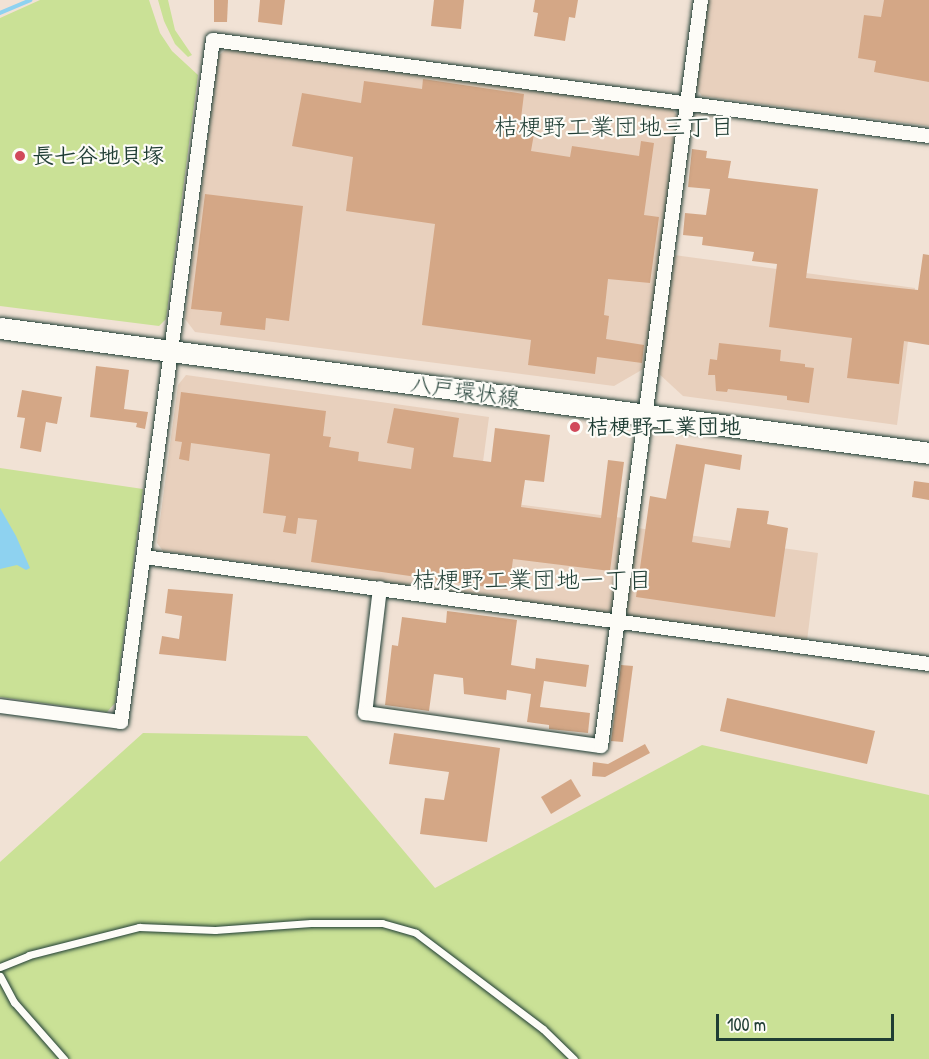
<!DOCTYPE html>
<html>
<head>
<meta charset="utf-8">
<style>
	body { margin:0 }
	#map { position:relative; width:929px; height:1059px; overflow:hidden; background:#f1e2d5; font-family:"Patrick Hand","Klee One",sans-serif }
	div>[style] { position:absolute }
	.built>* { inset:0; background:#e8d0bd }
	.green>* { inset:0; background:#cae196 }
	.water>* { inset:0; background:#8ed2f0 }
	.stream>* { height:4px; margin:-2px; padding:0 2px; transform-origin:2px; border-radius:2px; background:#8ed2f0 }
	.building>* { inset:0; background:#d4a786 }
	.roads { filter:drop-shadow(0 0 2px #1f3d34) drop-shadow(0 0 2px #1f3d34) }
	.lane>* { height:7px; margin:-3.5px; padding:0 3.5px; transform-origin:3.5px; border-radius:3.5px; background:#fdfcf7 }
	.street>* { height:14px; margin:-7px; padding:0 7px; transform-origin:7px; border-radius:7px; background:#fdfcf7 }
	.primary>* { height:21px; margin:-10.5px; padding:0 10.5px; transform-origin:10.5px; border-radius:10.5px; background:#fdfcf7 }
	.dots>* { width:16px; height:16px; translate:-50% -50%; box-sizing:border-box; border:3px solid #fdfcf7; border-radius:50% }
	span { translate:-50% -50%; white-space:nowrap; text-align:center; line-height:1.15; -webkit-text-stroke:4.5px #fdfcf7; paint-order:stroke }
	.poi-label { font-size:22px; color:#1f3d34; font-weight:700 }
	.left { translate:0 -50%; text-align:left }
	.street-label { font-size:22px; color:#1f3d34 }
	.neighbourhood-label { font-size:24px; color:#1f3d34 }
	.scale { position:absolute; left:716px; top:1014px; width:178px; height:27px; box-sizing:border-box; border:3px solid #1f3d34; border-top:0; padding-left:8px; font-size:18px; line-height:21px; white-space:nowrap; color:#1f3d34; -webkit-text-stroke:4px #fdfcf7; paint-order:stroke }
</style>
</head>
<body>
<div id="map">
	<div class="built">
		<div style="clip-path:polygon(707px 0,929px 0,929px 126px,702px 96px,695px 86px)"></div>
		<div style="clip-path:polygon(228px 48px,672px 109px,678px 117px,645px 368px,614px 386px,195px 332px,185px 319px,218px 56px)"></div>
		<div style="clip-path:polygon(674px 255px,915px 288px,897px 425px,683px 396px,657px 372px)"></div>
		<div style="clip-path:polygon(186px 375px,489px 417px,478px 499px,623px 518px,623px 526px,818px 553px,807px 641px,163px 551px,157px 543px,178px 385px)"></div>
	</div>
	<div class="green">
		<div style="clip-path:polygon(40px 0,149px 0,160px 33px,172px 51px,198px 75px,166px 319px,159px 326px,0 306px,0 18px)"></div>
		<div style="clip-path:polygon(158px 0,168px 0,175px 30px,192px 55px,188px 57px,175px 44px,164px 21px)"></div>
		<div style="clip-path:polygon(0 468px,143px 489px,115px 703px,107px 712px,0 697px)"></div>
		<div style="clip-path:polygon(143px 733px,307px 736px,435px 888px,702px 745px,929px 795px,929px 1059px,0 1059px,0 862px)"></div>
	</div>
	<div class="water">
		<div style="clip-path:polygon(0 508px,16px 536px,30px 568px,26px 570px,17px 565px,0 569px)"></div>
	</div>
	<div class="stream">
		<div style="left:0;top:13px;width:33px;rotate:-23deg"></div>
	</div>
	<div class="building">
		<div style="clip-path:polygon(214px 0,228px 0,227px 22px,214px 22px)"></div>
		<div style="clip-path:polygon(260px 0,285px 0,282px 25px,258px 22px)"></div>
		<div style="clip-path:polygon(434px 0,464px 0,461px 29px,431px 26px)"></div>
		<div style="clip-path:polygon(535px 0,578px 0,575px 18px,569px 17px,565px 41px,534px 36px,538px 13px,533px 12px)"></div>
		<div style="clip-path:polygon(884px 0,929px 0,929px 82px,874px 72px,876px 61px,858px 58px,864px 15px,881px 17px)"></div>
		<div style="clip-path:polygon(423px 79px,524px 94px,520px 126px,535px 128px,531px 151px,570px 157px,572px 146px,639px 156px,641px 141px,654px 143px,644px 215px,659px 217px,650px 283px,608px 279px,604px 315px,609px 316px,606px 339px,644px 345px,642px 363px,597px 357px,595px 374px,528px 365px,531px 340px,422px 325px,435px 224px,346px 211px,353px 157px,292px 146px,302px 93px,361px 103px,364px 81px,422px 89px)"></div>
		<div style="clip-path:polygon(692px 149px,707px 151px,706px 158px,731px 161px,728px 178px,818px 189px,806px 278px,918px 290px,923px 254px,929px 255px,929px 345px,904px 341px,899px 384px,847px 378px,852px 338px,769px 327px,777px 264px,752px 261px,754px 252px,702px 245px,703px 237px,683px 235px,685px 213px,706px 215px,710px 189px,688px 187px)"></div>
		<div style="clip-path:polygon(205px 194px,303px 206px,289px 321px,266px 318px,265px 330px,220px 325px,222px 312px,191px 309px)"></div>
		<div style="clip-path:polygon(719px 343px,781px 350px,780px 361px,805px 364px,805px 367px,814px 368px,809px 403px,787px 400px,787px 396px,728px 389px,727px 392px,716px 391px,715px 375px,708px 375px,710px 359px,717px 360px)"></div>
		<div style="clip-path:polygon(96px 366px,129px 370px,124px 409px,148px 412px,145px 429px,136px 427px,137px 423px,90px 417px)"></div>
		<div style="clip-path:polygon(22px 390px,62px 397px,57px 424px,46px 422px,41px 452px,20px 448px,25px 418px,17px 417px)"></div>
		<div style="clip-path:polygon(181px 392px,326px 411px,323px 436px,331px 437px,329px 447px,359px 452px,358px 461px,411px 469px,414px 448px,387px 443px,394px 408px,459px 418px,453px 457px,491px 462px,495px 428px,550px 435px,544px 482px,525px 480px,521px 507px,601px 518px,608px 460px,624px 462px,610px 571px,513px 559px,509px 590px,311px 562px,317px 520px,298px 518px,296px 534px,283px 532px,286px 516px,263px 513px,270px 454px,191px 443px,189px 461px,179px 459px,182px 442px,175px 441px)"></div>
		<div style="clip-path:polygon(676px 444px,742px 455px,740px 470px,705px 464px,692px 542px,730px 548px,737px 508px,769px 511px,767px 524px,788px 528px,775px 617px,636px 597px,650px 496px,666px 499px)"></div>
		<div style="clip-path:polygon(914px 481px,929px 483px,929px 500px,912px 497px)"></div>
		<div style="clip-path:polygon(168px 589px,233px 594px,226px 661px,159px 654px,162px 636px,179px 639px,182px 616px,165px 613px)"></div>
		<div style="clip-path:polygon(447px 611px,517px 620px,511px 665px,535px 669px,536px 658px,589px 665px,586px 687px,544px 681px,540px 707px,590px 713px,588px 733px,549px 729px,549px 725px,527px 722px,531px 694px,507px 690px,506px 700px,464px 694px,463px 678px,434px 674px,429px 711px,385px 705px,392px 645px,398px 646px,402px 617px,446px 623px)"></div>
		<div style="clip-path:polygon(621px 665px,633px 666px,623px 742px,611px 741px)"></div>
		<div style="clip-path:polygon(727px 698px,875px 731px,867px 764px,720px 731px)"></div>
		<div style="clip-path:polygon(394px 733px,500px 748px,487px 842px,420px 834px,425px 798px,444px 800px,449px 772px,389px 764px)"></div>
		<div style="clip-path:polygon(645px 744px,650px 753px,605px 777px,592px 776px,593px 762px,608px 764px)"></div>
		<div style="clip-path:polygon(571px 779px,581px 796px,551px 814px,541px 797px)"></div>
	</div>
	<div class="roads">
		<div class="lane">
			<div style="left:0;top:967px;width:31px;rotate:-22deg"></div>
			<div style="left:29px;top:955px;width:114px;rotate:-14.3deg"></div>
			<div style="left:139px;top:927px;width:76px;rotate:2.3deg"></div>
			<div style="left:215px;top:930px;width:96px;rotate:-4.2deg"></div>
			<div style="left:311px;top:923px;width:71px"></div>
			<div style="left:382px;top:923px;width:35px;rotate:16deg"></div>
			<div style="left:416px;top:933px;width:159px;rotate:37.1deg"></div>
			<div style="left:543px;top:1029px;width:43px;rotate:44.1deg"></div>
			<div style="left:0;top:976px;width:30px;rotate:62deg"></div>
			<div style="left:14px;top:1002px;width:76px;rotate:48.7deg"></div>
		</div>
		<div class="street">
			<div style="left:144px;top:557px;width:792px;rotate:7.76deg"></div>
			<div style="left:380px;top:588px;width:126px;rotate:96.8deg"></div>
			<div style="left:365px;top:713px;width:238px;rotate:8deg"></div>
			<div style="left:601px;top:746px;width:753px;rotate:-82.37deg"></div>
			<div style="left:0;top:706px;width:122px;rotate:7.5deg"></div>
			<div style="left:121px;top:722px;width:688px;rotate:-82.32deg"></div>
			<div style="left:213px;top:40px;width:722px;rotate:7.64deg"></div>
		</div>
		<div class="primary">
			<div style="left:0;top:328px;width:937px;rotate:7.66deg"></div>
		</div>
	</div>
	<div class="dots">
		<div style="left:20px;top:156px;background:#d1495b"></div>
		<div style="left:575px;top:427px;background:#d1495b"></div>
	</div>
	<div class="poi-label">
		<span class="left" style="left:32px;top:156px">長七谷地貝塚</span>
		<span class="left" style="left:587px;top:427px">桔梗野工業団地</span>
	</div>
	<div class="street-label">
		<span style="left:465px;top:391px;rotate:8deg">八戸環状線</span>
	</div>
	<div class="neighbourhood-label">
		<span style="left:614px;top:127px">桔梗野工業団地三丁目</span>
		<span style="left:532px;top:580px">桔梗野工業団地一丁目</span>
	</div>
	<div class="scale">100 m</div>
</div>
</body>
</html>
